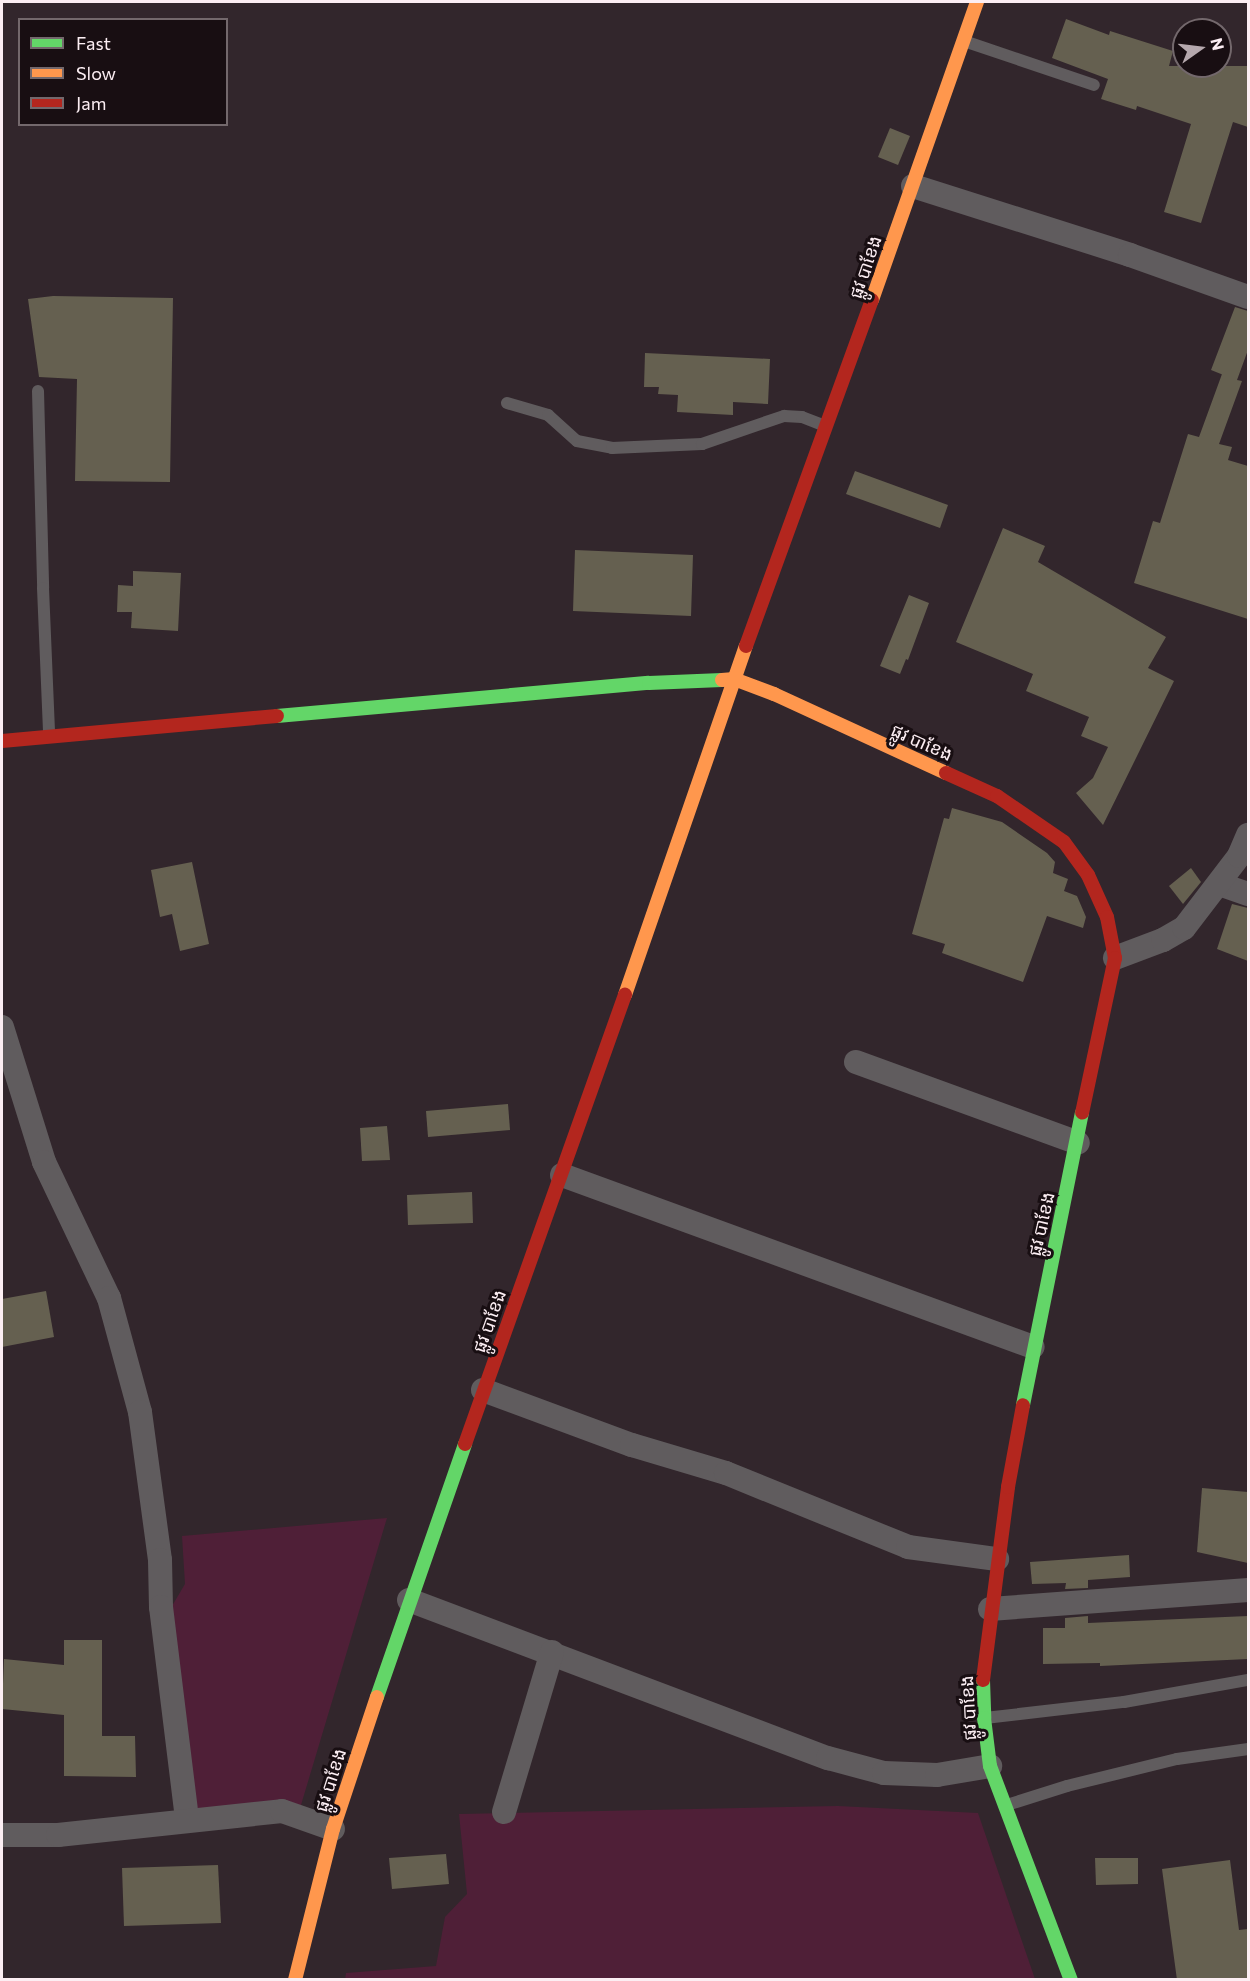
<!DOCTYPE html>
<html>
<head>
<meta charset="utf-8">
<style>
	body { margin:0 }
	#map { position:relative; width:1250px; height:1981px; overflow:hidden; background:#32262c; font-family:Commissioner,"Noto Sans Khmer",sans-serif }
	div>[style] { position:absolute }
	.green>* { inset:0; background:#4f1f37 }
	.building>* { inset:0; background:#656050 }
	.lane>* { height:12px; margin:-6px; padding:0 6px; transform-origin:6px; border-radius:6px; background:#605c5e }
	.street>* { height:24px; margin:-12px; padding:0 12px; transform-origin:12px; border-radius:12px; background:#605c5e }
	.fast>* { height:14px; margin:-7px; padding:0 7px; transform-origin:7px; border-radius:7px; background:#63d668 }
	.slow>* { height:14px; margin:-7px; padding:0 7px; transform-origin:7px; border-radius:7px; background:#ff974d }
	.jam>* { height:14px; margin:-7px; padding:0 7px; transform-origin:7px; border-radius:7px; background:#b3261e }
	span { translate:-50% -50%; white-space:nowrap; text-align:center; line-height:1.15; -webkit-text-stroke:6px #180e12; paint-order:stroke }
	.street-label { font-size:18px; color:#fceef3 }
	.frame { position:absolute; inset:0; border:3px solid #fceef3; pointer-events:none }
	.legend { position:absolute; left:18px; top:18px; width:210px; height:108px; box-sizing:border-box; background:#180e12; border:2px solid #73686c; margin:0; padding:8px 10px; list-style:none; font-size:18px; color:#fceef3 }
	.legend li { display:flex; align-items:center; gap:12px; height:30px }
	.legend b { width:30px; border:2px solid #73686c }
	.north { position:absolute; left:1172px; top:18px; width:60px; height:60px; box-sizing:border-box; background:#180e12; border:2px solid #73686c; border-radius:50%; rotate:76deg; font-size:16px; font-weight:700; line-height:24px; text-align:center; color:#fceef3 }
	.north::after { content:''; display:block; margin:auto; width:21px; height:27px; background:#b5a8ad; clip-path:polygon(50% 0,100% 100%,50% 72%,0 100%) }
</style>
</head>
<body>
<div id="map">
	<div class="green">
		<div style="clip-path:polygon(387px 1518px,301px 1805px,195px 1811px,172px 1606px,185px 1584px,182px 1536px)"></div>
		<div style="clip-path:polygon(838px 1806px,978px 1813px,1035px 1979px,345px 1980px,346px 1973px,436px 1966px,445px 1917px,467px 1894px,459px 1814px)"></div>
	</div>
	<div class="building">
		<div style="clip-path:polygon(1066px 19px,1109px 35px,1110px 31px,1173px 51px,1169px 66px,1248px 66px,1248px 127px,1233px 122px,1201px 223px,1164px 212px,1191px 124px,1137px 106px,1136px 110px,1101px 99px,1108px 79px,1052px 58px)"></div>
		<div style="clip-path:polygon(890px 128px,910px 136px,898px 165px,878px 157px)"></div>
		<div style="clip-path:polygon(53px 296px,173px 298px,170px 482px,75px 481px,77px 379px,39px 377px,28px 299px)"></div>
		<div style="clip-path:polygon(1235px 307px,1248px 311px,1248px 350px,1237px 380px,1242px 381px,1219px 444px,1232px 447px,1228px 460px,1248px 466px,1248px 619px,1134px 583px,1153px 521px,1160px 523px,1188px 434px,1199px 437px,1222px 374px,1226px 376px,1211px 370px)"></div>
		<div style="clip-path:polygon(645px 353px,770px 359px,768px 404px,733px 402px,733px 415px,677px 412px,678px 395px,658px 394px,659px 387px,644px 387px)"></div>
		<div style="clip-path:polygon(855px 471px,948px 505px,940px 528px,846px 494px)"></div>
		<div style="clip-path:polygon(1003px 528px,1045px 546px,1038px 562px,1166px 637px,1148px 668px,1174px 681px,1103px 825px,1076px 793px,1093px 778px,1108px 747px,1081px 736px,1089px 717px,1026px 691px,1033px 674px,956px 642px)"></div>
		<div style="clip-path:polygon(575px 550px,693px 555px,691px 616px,573px 611px)"></div>
		<div style="clip-path:polygon(133px 571px,181px 573px,178px 631px,131px 628px,132px 612px,117px 612px,118px 585px,133px 586px)"></div>
		<div style="clip-path:polygon(909px 595px,929px 603px,908px 660px,906px 659px,900px 674px,880px 666px)"></div>
		<div style="clip-path:polygon(952px 808px,1002px 822px,1047px 853px,1055px 862px,1053px 873px,1068px 879px,1064px 891px,1077px 896px,1086px 917px,1083px 928px,1047px 916px,1023px 982px,942px 953px,945px 944px,912px 934px,944px 818px,949px 819px)"></div>
		<div style="clip-path:polygon(192px 862px,209px 944px,180px 951px,172px 914px,160px 917px,151px 870px)"></div>
		<div style="clip-path:polygon(1191px 868px,1201px 882px,1183px 904px,1169px 886px)"></div>
		<div style="clip-path:polygon(1232px 904px,1248px 908px,1248px 961px,1217px 949px)"></div>
		<div style="clip-path:polygon(508px 1104px,510px 1130px,428px 1137px,426px 1111px)"></div>
		<div style="clip-path:polygon(387px 1126px,390px 1160px,362px 1161px,360px 1128px)"></div>
		<div style="clip-path:polygon(472px 1192px,473px 1223px,408px 1225px,407px 1195px)"></div>
		<div style="clip-path:polygon(46px 1291px,54px 1337px,2px 1347px,2px 1299px)"></div>
		<div style="clip-path:polygon(1202px 1488px,1248px 1492px,1248px 1563px,1197px 1552px)"></div>
		<div style="clip-path:polygon(1129px 1555px,1130px 1577px,1088px 1580px,1088px 1588px,1065px 1589px,1066px 1583px,1032px 1584px,1030px 1562px)"></div>
		<div style="clip-path:polygon(1088px 1616px,1088px 1623px,1248px 1616px,1248px 1659px,1100px 1666px,1100px 1663px,1043px 1664px,1043px 1628px,1065px 1628px,1065px 1618px)"></div>
		<div style="clip-path:polygon(64px 1640px,102px 1640px,102px 1736px,135px 1736px,136px 1777px,64px 1776px,64px 1715px,2px 1709px,4px 1659px,64px 1665px)"></div>
		<div style="clip-path:polygon(446px 1854px,449px 1884px,392px 1889px,389px 1858px)"></div>
		<div style="clip-path:polygon(1095px 1858px,1138px 1858px,1138px 1884px,1096px 1885px)"></div>
		<div style="clip-path:polygon(1230px 1860px,1239px 1930px,1248px 1929px,1248px 1980px,1177px 1980px,1162px 1869px)"></div>
		<div style="clip-path:polygon(218px 1865px,221px 1923px,124px 1926px,122px 1868px)"></div>
	</div>
	<div class="lane">
		<div style="left:964px;top:41px;width:137px;rotate:18.7deg"></div>
		<div style="left:38px;top:391px;width:197px;rotate:88.5deg"></div>
		<div style="left:43px;top:588px;width:146px;rotate:87.6deg"></div>
		<div style="left:507px;top:403px;width:43px;rotate:16.3deg"></div>
		<div style="left:548px;top:415px;width:39px;rotate:42deg"></div>
		<div style="left:577px;top:441px;width:36px;rotate:11deg"></div>
		<div style="left:612px;top:448px;width:90px;rotate:-2.5deg"></div>
		<div style="left:702px;top:444px;width:87px;rotate:-18.9deg"></div>
		<div style="left:784px;top:416px;width:18px;rotate:3deg"></div>
		<div style="left:802px;top:417px;width:26px;rotate:21deg"></div>
		<div style="left:985px;top:1718px;width:140px;rotate:-6.6deg"></div>
		<div style="left:1124px;top:1702px;width:126px;rotate:-10.1deg"></div>
		<div style="left:1007px;top:1805px;width:63px;rotate:-17.6deg"></div>
		<div style="left:1067px;top:1786px;width:113px;rotate:-13.8deg"></div>
		<div style="left:1177px;top:1759px;width:72px;rotate:-8deg"></div>
	</div>
	<div class="street">
		<div style="left:913px;top:186px;width:228px;rotate:17.6deg"></div>
		<div style="left:1130px;top:255px;width:125px;rotate:19.6deg"></div>
		<div style="left:1219px;top:884px;width:31px;rotate:19deg"></div>
		<div style="left:1115px;top:958px;width:51px;rotate:-20.6deg"></div>
		<div style="left:1163px;top:940px;width:24px;rotate:-30deg"></div>
		<div style="left:1184px;top:928px;width:91px;rotate:-52.6deg"></div>
		<div style="left:1239px;top:856px;width:23px;rotate:-67deg"></div>
		<div style="left:2px;top:1027px;width:141px;rotate:72.7deg"></div>
		<div style="left:44px;top:1162px;width:151px;rotate:64.5deg"></div>
		<div style="left:109px;top:1298px;width:118px;rotate:74.8deg"></div>
		<div style="left:140px;top:1412px;width:149px;rotate:82.3deg"></div>
		<div style="left:160px;top:1560px;width:47px;rotate:88.8deg"></div>
		<div style="left:161px;top:1607px;width:215px;rotate:83deg"></div>
		<div style="left:856px;top:1062px;width:236px;rotate:20deg"></div>
		<div style="left:562px;top:1175px;width:501px;rotate:20.06deg"></div>
		<div style="left:483px;top:1390px;width:159px;rotate:20.3deg"></div>
		<div style="left:632px;top:1445px;width:98px;rotate:16.6deg"></div>
		<div style="left:726px;top:1473px;width:196px;rotate:22.1deg"></div>
		<div style="left:908px;top:1547px;width:90px;rotate:7.7deg"></div>
		<div style="left:409px;top:1600px;width:448px;rotate:20.7deg"></div>
		<div style="left:828px;top:1758px;width:58px;rotate:15deg"></div>
		<div style="left:884px;top:1773px;width:53px;rotate:2.2deg"></div>
		<div style="left:937px;top:1775px;width:54px;rotate:-9.6deg"></div>
		<div style="left:990px;top:1609px;width:259px;rotate:-4.2deg"></div>
		<div style="left:504px;top:1812px;width:167px;rotate:-73.3deg"></div>
		<div style="left:2px;top:1835px;width:56px"></div>
		<div style="left:58px;top:1835px;width:225px;rotate:-6.1deg"></div>
		<div style="left:282px;top:1811px;width:54px;rotate:19.4deg"></div>
	</div>
	<div class="fast">
		<div style="left:277px;top:716px;width:373px;rotate:-5.1deg"></div>
		<div style="left:649px;top:683px;width:73px;rotate:-2.4deg"></div>
		<div style="left:1023px;top:1405px;width:298px;rotate:-78.6deg"></div>
		<div style="left:983px;top:1680px;width:38px;rotate:88deg"></div>
		<div style="left:984px;top:1718px;width:48px;rotate:82.9deg"></div>
		<div style="left:990px;top:1766px;width:229px;rotate:69.3deg"></div>
		<div style="left:377px;top:1697px;width:268px;rotate:-70.8deg"></div>
	</div>
	<div class="slow">
		<div style="left:872px;top:300px;width:316px;rotate:-70.6deg"></div>
		<div style="left:722px;top:680px;width:12px;rotate:-5deg"></div>
		<div style="left:734px;top:679px;width:43px;rotate:20.6deg"></div>
		<div style="left:774px;top:694px;width:189px;rotate:24.7deg"></div>
		<div style="left:625px;top:995px;width:369px;rotate:-70.9deg"></div>
		<div style="left:295px;top:1980px;width:156px;rotate:-75.9deg"></div>
		<div style="left:333px;top:1829px;width:139px;rotate:-71.6deg"></div>
	</div>
	<div class="jam">
		<div style="left:746px;top:646px;width:368px;rotate:-70deg"></div>
		<div style="left:2px;top:741px;width:276px;rotate:-5.2deg"></div>
		<div style="left:946px;top:773px;width:56px;rotate:24.3deg"></div>
		<div style="left:997px;top:796px;width:81px;rotate:34.5deg"></div>
		<div style="left:1064px;top:842px;width:41px;rotate:54deg"></div>
		<div style="left:1088px;top:875px;width:46px;rotate:65.7deg"></div>
		<div style="left:1107px;top:917px;width:42px;rotate:79deg"></div>
		<div style="left:1115px;top:958px;width:158px;rotate:102deg"></div>
		<div style="left:465px;top:1444px;width:477px;rotate:-70.4deg"></div>
		<div style="left:983px;top:1680px;width:195px;rotate:-82.6deg"></div>
		<div style="left:1008px;top:1487px;width:83px;rotate:-79.6deg"></div>
	</div>
	<div class="street-label">
		<span style="left:865px;top:267px;rotate:-71deg">ផ្លូវ បាខែង</span>
		<span style="left:922px;top:742px;rotate:24deg">ផ្លូវ បាខែង</span>
		<span style="left:1041px;top:1224px;rotate:-77deg">ផ្លូវ បាខែង</span>
		<span style="left:489px;top:1321px;rotate:-70deg">ផ្លូវ បាខែង</span>
		<span style="left:968px;top:1708px;rotate:-93deg">ផ្លូវ បាខែង</span>
		<span style="left:330px;top:1780px;rotate:-72deg">ផ្លូវ បាខែង</span>
	</div>
	<div class="frame"></div>
	<ul class="legend">
	<li><b style="height:8px;background:#63d668"></b>Fast</li>
	<li><b style="height:8px;background:#ff974d"></b>Slow</li>
	<li><b style="height:8px;background:#b3261e"></b>Jam</li>
	</ul>
	<div class="north">N</div>
</div>
</body>
</html>
